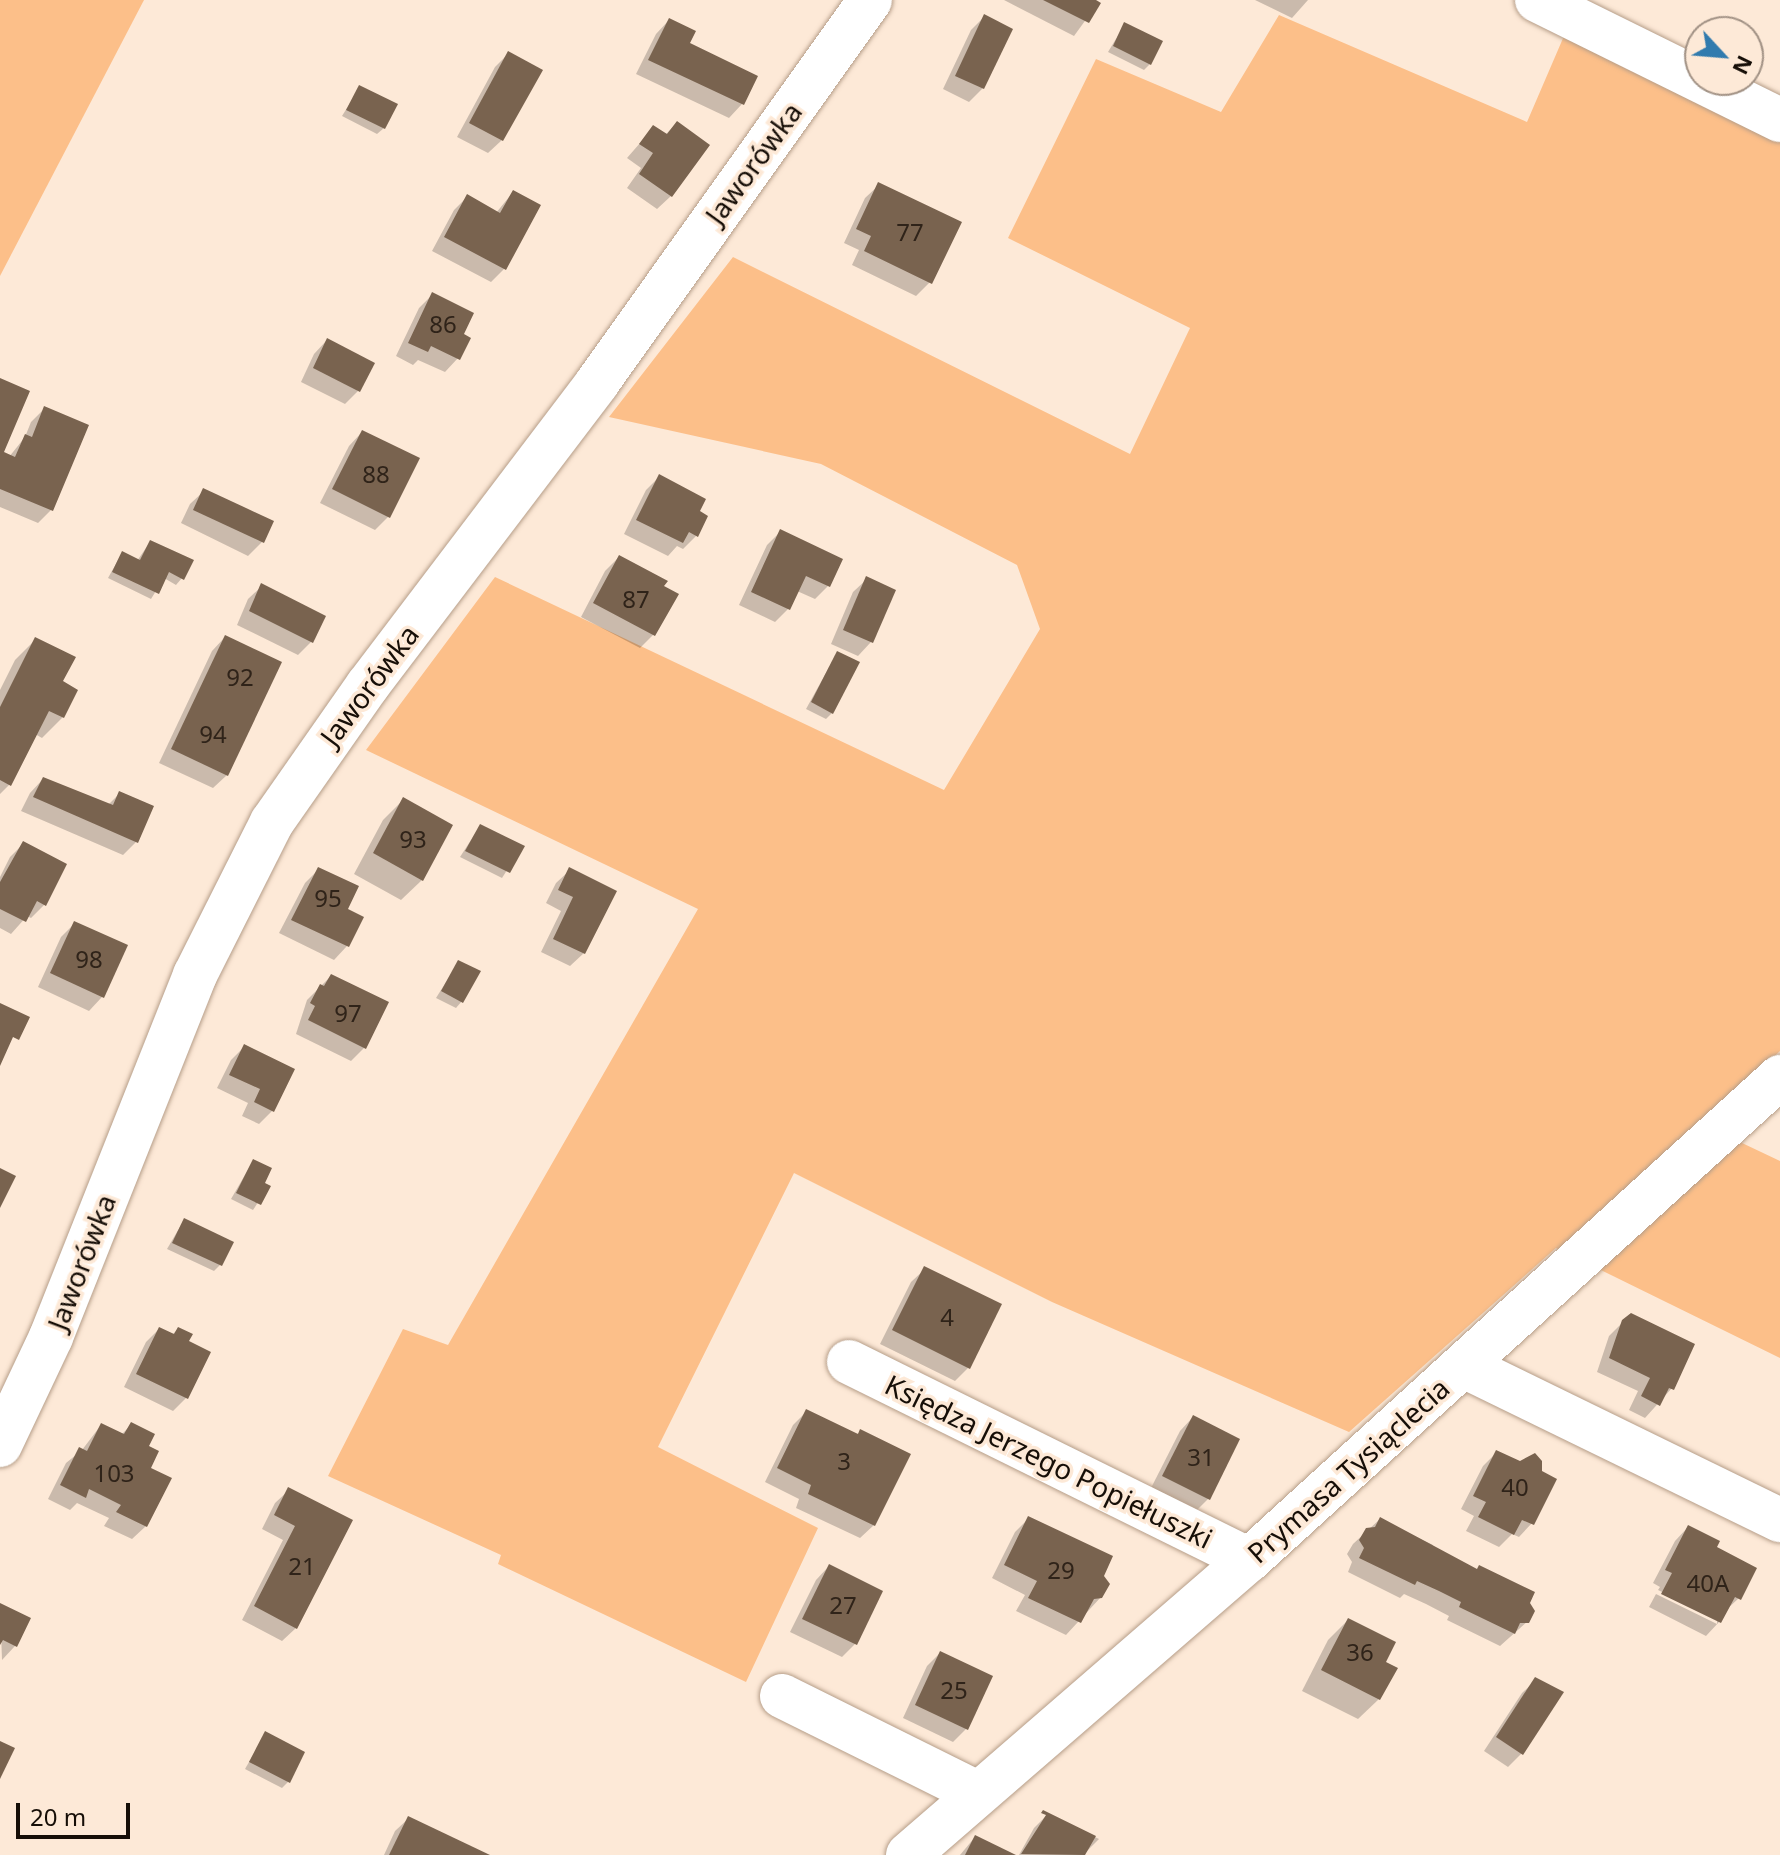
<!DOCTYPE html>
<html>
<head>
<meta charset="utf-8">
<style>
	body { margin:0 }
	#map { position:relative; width:1780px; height:1855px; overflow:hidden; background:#fde9d7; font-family:"Noto Sans",sans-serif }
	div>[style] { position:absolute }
	.green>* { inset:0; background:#fcbf89 }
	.shadow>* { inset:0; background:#0003 }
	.building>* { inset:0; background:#79634f }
	.roads { filter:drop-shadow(0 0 2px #b69e89) drop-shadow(0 0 2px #b69e89) }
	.minor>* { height:44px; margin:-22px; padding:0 22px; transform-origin:22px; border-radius:22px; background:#fff }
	span { translate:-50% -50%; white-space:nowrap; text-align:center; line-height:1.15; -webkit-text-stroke:7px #fde9d7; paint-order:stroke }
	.number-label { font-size:24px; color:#2f2319 }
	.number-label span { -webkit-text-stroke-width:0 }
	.street-label { font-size:28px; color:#160e07 }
	.north { position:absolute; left:1684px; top:16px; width:80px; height:80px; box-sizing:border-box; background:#fde9d7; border:2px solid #a19184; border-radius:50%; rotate:116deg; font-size:22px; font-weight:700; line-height:32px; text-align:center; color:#160e07 }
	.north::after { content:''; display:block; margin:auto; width:28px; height:36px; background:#317bae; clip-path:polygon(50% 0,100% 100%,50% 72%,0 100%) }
	.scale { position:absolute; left:16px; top:1803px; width:114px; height:36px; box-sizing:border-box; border:4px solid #160e07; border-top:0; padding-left:10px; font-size:24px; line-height:28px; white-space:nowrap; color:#160e07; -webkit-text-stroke:6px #fde9d7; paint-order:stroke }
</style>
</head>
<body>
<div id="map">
	<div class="green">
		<div style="clip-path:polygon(0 0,144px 0,0 276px)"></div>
		<div style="clip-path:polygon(1279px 15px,1527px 122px,1567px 29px,1780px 133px,1780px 1051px,1702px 1124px,1780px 1161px,1780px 1358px,1556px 1248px,1349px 1432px,1052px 1302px,794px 1173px,658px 1447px,818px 1528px,746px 1682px,498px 1564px,501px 1555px,328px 1476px,403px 1329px,448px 1345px,698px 909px,366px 750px,495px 577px,944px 790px,1040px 629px,1017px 565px,821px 464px,609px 417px,733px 257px,1130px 454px,1190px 328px,1008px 238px,1096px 59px,1221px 112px)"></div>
	</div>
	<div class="shadow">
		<div style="clip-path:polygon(1004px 0,1091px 0,1098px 3px,1074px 36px)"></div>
		<div style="clip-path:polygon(1255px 0,1308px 0,1292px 18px)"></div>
		<div style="clip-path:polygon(984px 17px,983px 88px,969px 102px,943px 89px,971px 30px)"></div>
		<div style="clip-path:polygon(669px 20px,687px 44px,756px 77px,742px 104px,729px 118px,636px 74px,656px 34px)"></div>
		<div style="clip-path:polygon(1125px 24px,1150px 64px,1144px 70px,1108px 52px)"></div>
		<div style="clip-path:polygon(508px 54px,502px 140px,488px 153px,457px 137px,495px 67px)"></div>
		<div style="clip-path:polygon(360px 87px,384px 128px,377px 134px,342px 116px)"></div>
		<div style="clip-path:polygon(677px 123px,671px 196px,657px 209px,627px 188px,641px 168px,627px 158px,654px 127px,665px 135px)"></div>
		<div style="clip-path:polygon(879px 185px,930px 282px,916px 296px,852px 265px,859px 250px,844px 243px,865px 198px)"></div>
		<div style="clip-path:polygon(513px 192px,504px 269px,491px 282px,432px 251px,454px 210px,467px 197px,496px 213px)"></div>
		<div style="clip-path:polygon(432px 295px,461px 335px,458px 358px,445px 372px,418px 360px,413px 365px,396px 356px,419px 308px)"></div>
		<div style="clip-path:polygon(327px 340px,358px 391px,345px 404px,301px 382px,314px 354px)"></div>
		<div style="clip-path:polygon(0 381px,2px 453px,9px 457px,25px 437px,31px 422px,44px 409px,52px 509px,38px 523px,0 507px)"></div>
		<div style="clip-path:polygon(362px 432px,417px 459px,388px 517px,375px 530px,320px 503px,349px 446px)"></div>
		<div style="clip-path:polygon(659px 477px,696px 536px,683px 549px,677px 546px,668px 556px,624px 534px,646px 490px)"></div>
		<div style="clip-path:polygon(204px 491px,271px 522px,262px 542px,248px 556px,181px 523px,190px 504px)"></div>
		<div style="clip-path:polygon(780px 532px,828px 586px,815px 599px,797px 591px,789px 608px,775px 622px,739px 605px,767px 545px)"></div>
		<div style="clip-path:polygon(150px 542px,182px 578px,176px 585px,164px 578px,151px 599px,108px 578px,122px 553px,137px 561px)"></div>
		<div style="clip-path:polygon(619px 557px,662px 587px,654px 634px,640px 648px,581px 617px,605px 571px)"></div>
		<div style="clip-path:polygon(867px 579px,871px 642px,858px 656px,831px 644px,853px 592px)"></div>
		<div style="clip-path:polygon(262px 586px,312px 641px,298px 655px,237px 625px,248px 599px)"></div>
		<div style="clip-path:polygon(225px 637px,227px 775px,213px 788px,159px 763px,212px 651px)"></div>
		<div style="clip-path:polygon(36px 639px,61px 682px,63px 717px,42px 738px,35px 734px,9px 785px,0 794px,0 690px,15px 660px)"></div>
		<div style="clip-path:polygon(837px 653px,832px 713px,826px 719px,806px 709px)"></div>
		<div style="clip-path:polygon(43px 779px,108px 805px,120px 793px,136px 842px,123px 855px,21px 811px,30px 793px)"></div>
		<div style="clip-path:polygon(403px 800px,422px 880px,401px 900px,354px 874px,383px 820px)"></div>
		<div style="clip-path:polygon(480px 826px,522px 847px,502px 878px,460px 857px)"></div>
		<div style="clip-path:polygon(23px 844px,45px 904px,31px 918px,27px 916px,11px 934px,0 928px,0 877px,10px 857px)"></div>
		<div style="clip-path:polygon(318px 870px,345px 910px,347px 946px,334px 960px,279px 933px,305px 883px)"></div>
		<div style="clip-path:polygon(570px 870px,584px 953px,570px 966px,541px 952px,561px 911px,546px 903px,556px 883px)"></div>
		<div style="clip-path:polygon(75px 923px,125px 946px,102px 997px,89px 1011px,38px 987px,61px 937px)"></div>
		<div style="clip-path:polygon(458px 963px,462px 1001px,456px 1008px,436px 998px)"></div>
		<div style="clip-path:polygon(331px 976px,364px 1048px,351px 1061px,296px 1034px,307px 1000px)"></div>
		<div style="clip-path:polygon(244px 1047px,273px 1110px,259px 1124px,242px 1116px,248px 1103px,217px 1088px,231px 1060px)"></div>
		<div style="clip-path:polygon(253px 1161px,262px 1184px,268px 1187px,253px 1210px,231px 1199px)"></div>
		<div style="clip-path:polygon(184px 1220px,220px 1265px,214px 1271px,167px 1249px)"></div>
		<div style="clip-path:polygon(925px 1269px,968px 1368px,955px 1381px,880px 1344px,911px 1282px)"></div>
		<div style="clip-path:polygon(1623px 1322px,1672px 1388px,1645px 1418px,1629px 1410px,1638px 1391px,1597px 1372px,1609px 1336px)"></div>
		<div style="clip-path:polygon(159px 1329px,172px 1335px,178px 1329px,186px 1398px,173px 1411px,124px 1387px,146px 1342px)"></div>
		<div style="clip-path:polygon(807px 1411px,856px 1435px,861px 1431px,874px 1525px,860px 1538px,796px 1508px,799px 1499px,765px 1482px,793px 1425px)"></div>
		<div style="clip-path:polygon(1193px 1417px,1209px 1498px,1195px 1512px,1150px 1490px,1180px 1431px)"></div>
		<div style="clip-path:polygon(101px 1425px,121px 1435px,131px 1425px,146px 1447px,146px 1526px,132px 1539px,104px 1526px,109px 1518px,77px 1503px,70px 1510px,48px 1499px,66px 1463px,82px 1450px)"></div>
		<div style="clip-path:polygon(1497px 1452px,1532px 1523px,1519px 1537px,1512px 1534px,1499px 1547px,1466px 1531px,1474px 1516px,1461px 1509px,1483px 1466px)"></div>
		<div style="clip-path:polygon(289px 1490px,350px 1521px,296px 1628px,282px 1641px,242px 1620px,283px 1540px,262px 1529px,275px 1503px)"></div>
		<div style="clip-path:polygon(1028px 1519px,1102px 1577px,1101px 1597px,1066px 1635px,1016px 1611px,1025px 1595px,992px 1578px,1015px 1532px)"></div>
		<div style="clip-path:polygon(1380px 1519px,1433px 1545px,1432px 1549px,1527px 1603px,1528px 1621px,1500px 1646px,1447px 1620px,1449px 1616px,1426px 1604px,1404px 1594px,1400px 1598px,1348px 1572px,1352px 1562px,1347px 1554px,1353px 1544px)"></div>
		<div style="clip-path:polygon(1688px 1527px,1714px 1548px,1739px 1598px,1725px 1611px,1719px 1622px,1706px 1636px,1649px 1607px,1656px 1594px,1717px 1624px,1717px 1619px,1658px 1590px,1660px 1587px,1653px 1583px,1675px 1541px)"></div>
		<div style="clip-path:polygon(829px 1566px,855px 1644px,842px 1657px,790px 1632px,816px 1580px)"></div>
		<div style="clip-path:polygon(0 1605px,28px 1619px,15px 1646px,2px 1660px)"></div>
		<div style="clip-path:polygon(1348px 1620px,1379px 1699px,1358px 1719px,1302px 1691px,1328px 1640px)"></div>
		<div style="clip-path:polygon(940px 1653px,966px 1729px,953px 1742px,903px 1718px,927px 1666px)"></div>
		<div style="clip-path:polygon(1536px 1680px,1522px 1753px,1508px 1767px,1484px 1751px,1522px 1693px)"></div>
		<div style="clip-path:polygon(265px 1734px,288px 1782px,282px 1788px,245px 1769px)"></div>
		<div style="clip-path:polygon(1048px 1814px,1099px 1839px,1083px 1855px,1019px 1855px,1034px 1828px)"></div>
		<div style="clip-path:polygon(409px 1818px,486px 1855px,384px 1855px,395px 1831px)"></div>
		<div style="clip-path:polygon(975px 1837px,1011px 1855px,960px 1855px)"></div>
	</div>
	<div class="building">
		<div style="clip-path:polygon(1043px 0,1096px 0,1101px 3px,1089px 23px)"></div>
		<div style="clip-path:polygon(984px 14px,1013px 29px,984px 89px,955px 76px)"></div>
		<div style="clip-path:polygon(669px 18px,696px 31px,690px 43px,758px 76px,744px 105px,648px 60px)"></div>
		<div style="clip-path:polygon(1124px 22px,1163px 41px,1151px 65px,1113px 46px)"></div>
		<div style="clip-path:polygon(508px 51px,543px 70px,503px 141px,469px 123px)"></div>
		<div style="clip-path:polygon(359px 85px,398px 104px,385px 129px,346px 110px)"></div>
		<div style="clip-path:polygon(677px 121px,710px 145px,672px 197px,639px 174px,653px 153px,639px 144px,653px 125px,667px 134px)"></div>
		<div style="clip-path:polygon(878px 182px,962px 222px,932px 284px,864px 251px,871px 236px,856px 229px)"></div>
		<div style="clip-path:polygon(513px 190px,541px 205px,506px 270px,444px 237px,467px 194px,500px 213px)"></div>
		<div style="clip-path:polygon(432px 292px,474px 313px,464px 334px,471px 338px,460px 360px,431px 346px,428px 352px,408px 343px)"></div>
		<div style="clip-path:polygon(327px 338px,375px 363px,360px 392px,313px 368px)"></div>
		<div style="clip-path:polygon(0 378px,30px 391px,4px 452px,15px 457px,25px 434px,32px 437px,44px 406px,89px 425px,53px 511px,0 489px)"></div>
		<div style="clip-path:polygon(362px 430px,420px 458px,390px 518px,332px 489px)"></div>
		<div style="clip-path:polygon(659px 474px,706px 499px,700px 511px,708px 516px,698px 537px,689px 532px,683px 543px,636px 520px)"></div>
		<div style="clip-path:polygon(203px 488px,274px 521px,264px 543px,193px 510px)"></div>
		<div style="clip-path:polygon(780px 529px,843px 559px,830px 587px,806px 576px,790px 610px,751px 592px)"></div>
		<div style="clip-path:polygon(150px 540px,194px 560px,184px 580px,169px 572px,159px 594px,112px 572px,122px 551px,140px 560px)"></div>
		<div style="clip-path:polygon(619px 555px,668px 581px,664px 586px,679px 594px,655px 636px,593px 603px)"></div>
		<div style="clip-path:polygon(866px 576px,896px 590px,873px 643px,843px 630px)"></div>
		<div style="clip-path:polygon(261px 583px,326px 616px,313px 643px,249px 611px)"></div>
		<div style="clip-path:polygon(225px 635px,282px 662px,228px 776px,171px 749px)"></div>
		<div style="clip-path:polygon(35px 637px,76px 657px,63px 681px,78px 690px,64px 718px,49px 711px,11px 786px,0 780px,0 707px)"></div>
		<div style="clip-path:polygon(837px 651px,860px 662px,833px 714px,811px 702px)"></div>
		<div style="clip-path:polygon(43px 777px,113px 805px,119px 791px,154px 806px,138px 843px,33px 797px)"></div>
		<div style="clip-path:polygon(403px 797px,453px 825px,423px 881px,373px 853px)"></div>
		<div style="clip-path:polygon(480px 824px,525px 846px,510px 873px,465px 851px)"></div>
		<div style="clip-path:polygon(23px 841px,67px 864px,46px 906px,37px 901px,26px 922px,0 909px,0 882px)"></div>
		<div style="clip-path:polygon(318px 867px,359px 886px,348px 909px,364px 917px,349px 947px,291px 920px)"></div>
		<div style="clip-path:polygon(569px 867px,617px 891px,585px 954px,553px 939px,573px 897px,558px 890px)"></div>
		<div style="clip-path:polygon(74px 921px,128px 945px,104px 998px,50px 973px)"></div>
		<div style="clip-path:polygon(458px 960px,481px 971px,463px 1003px,441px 991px)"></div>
		<div style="clip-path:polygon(331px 974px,389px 1002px,366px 1049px,308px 1020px,315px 1006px,310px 1003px,320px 984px,324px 986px)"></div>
		<div style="clip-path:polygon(0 1003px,30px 1017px,19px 1040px,13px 1037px,0 1066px)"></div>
		<div style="clip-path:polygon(244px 1044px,295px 1069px,274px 1112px,254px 1102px,260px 1089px,229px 1075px)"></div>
		<div style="clip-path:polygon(253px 1159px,272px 1168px,265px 1183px,271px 1186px,261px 1205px,236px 1193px)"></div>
		<div style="clip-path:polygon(0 1168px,16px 1176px,0 1208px)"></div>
		<div style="clip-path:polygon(184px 1218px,234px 1242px,222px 1266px,172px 1243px)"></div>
		<div style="clip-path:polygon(924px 1266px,1002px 1304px,970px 1369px,892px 1330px)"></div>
		<div style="clip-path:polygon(1631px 1313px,1695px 1344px,1674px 1390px,1669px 1388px,1660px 1406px,1641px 1396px,1650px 1378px,1609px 1358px,1622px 1320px)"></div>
		<div style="clip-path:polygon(159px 1327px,174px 1334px,178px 1327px,193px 1334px,189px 1341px,211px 1352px,188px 1399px,136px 1374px)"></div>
		<div style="clip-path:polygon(806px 1409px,858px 1434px,860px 1429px,911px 1454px,875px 1526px,808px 1494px,811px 1485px,777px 1468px)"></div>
		<div style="clip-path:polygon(1193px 1415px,1240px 1439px,1210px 1500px,1162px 1476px)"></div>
		<div style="clip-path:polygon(131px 1422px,155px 1434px,149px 1446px,159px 1451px,151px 1468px,172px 1478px,147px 1527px,116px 1512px,121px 1505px,89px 1489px,86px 1498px,60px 1485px,79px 1447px,87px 1451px,101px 1423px,124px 1434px)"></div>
		<div style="clip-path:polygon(1496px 1450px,1520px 1461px,1535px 1453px,1542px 1461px,1542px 1471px,1557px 1479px,1534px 1525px,1522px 1520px,1514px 1535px,1478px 1517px,1486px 1502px,1473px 1496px)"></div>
		<div style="clip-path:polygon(288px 1487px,353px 1520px,297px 1629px,254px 1606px,295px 1526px,274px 1515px)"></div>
		<div style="clip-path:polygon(1028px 1516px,1113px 1556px,1104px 1576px,1110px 1584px,1102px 1598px,1094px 1599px,1081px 1623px,1028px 1598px,1037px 1581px,1004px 1565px)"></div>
		<div style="clip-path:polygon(1380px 1517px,1477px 1569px,1479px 1565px,1535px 1592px,1530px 1603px,1535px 1611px,1529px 1623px,1520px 1623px,1515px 1634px,1459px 1607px,1461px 1602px,1439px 1591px,1417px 1581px,1415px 1585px,1359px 1558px,1364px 1548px,1359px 1540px,1366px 1528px,1375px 1527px)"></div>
		<div style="clip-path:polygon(1688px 1525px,1720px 1541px,1717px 1547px,1757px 1568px,1741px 1600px,1735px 1597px,1721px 1623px,1661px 1594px,1672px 1573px,1665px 1570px)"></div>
		<div style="clip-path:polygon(829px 1564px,883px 1591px,857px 1645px,802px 1619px)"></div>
		<div style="clip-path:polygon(0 1603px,31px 1618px,17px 1647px,3px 1640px,0 1645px)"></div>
		<div style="clip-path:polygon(1348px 1618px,1396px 1642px,1386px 1662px,1398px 1668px,1380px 1700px,1321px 1670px)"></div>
		<div style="clip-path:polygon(940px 1651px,993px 1676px,968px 1730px,915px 1705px)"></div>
		<div style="clip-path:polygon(1535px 1677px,1564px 1692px,1523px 1755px,1496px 1737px)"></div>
		<div style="clip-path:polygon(265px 1731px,305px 1752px,290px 1783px,249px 1762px)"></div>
		<div style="clip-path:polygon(0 1741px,15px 1748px,0 1779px)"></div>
		<div style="clip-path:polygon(1043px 1810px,1096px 1836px,1085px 1855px,1021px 1854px,1046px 1815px,1041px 1813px)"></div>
		<div style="clip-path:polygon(408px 1816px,490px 1855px,389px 1855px)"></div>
		<div style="clip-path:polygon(975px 1835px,1016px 1855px,965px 1855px)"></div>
	</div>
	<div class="roads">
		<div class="minor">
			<div style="left:1537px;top:0;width:271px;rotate:26.3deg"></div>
			<div style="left:849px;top:1362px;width:446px;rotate:26.3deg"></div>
			<div style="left:1464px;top:1366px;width:352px;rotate:26deg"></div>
			<div style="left:0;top:1445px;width:119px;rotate:-64.7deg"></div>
			<div style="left:51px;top:1337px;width:390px;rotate:-68.3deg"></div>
			<div style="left:195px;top:975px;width:171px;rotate:-63.3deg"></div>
			<div style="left:272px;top:822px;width:167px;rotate:-55deg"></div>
			<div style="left:368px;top:685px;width:379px;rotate:-52.8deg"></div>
			<div style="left:597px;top:383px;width:470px;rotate:-54.5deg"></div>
			<div style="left:782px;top:1696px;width:218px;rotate:26.4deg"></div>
			<div style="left:908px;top:1855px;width:451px;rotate:-40.9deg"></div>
			<div style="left:1249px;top:1560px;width:718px;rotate:-42.29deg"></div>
		</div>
	</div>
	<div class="number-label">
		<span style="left:910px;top:232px">77</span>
		<span style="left:443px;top:324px">86</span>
		<span style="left:376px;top:474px">88</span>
		<span style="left:636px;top:599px">87</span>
		<span style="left:240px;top:677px">92</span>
		<span style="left:213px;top:734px">94</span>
		<span style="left:413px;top:839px">93</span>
		<span style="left:328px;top:898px">95</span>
		<span style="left:89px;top:959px">98</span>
		<span style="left:348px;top:1013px">97</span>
		<span style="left:947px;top:1317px">4</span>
		<span style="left:1201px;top:1457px">31</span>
		<span style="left:844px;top:1461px">3</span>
		<span style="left:114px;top:1473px">103</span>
		<span style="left:1515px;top:1487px">40</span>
		<span style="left:302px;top:1566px">21</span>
		<span style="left:1061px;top:1570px">29</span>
		<span style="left:1708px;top:1583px">40A</span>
		<span style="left:843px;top:1605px">27</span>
		<span style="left:1360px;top:1652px">36</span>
		<span style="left:954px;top:1690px">25</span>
	</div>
	<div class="street-label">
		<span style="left:753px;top:163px;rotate:-54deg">Jaworówka</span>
		<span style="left:369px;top:685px;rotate:-53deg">Jaworówka</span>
		<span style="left:81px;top:1262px;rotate:-69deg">Jaworówka</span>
		<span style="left:1049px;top:1461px;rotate:26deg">Księdza Jerzego Popiełuszki</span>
		<span style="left:1348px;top:1470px;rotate:-42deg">Prymasa Tysiąclecia</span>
	</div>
	<div class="north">N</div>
	<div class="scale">20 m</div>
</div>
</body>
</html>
